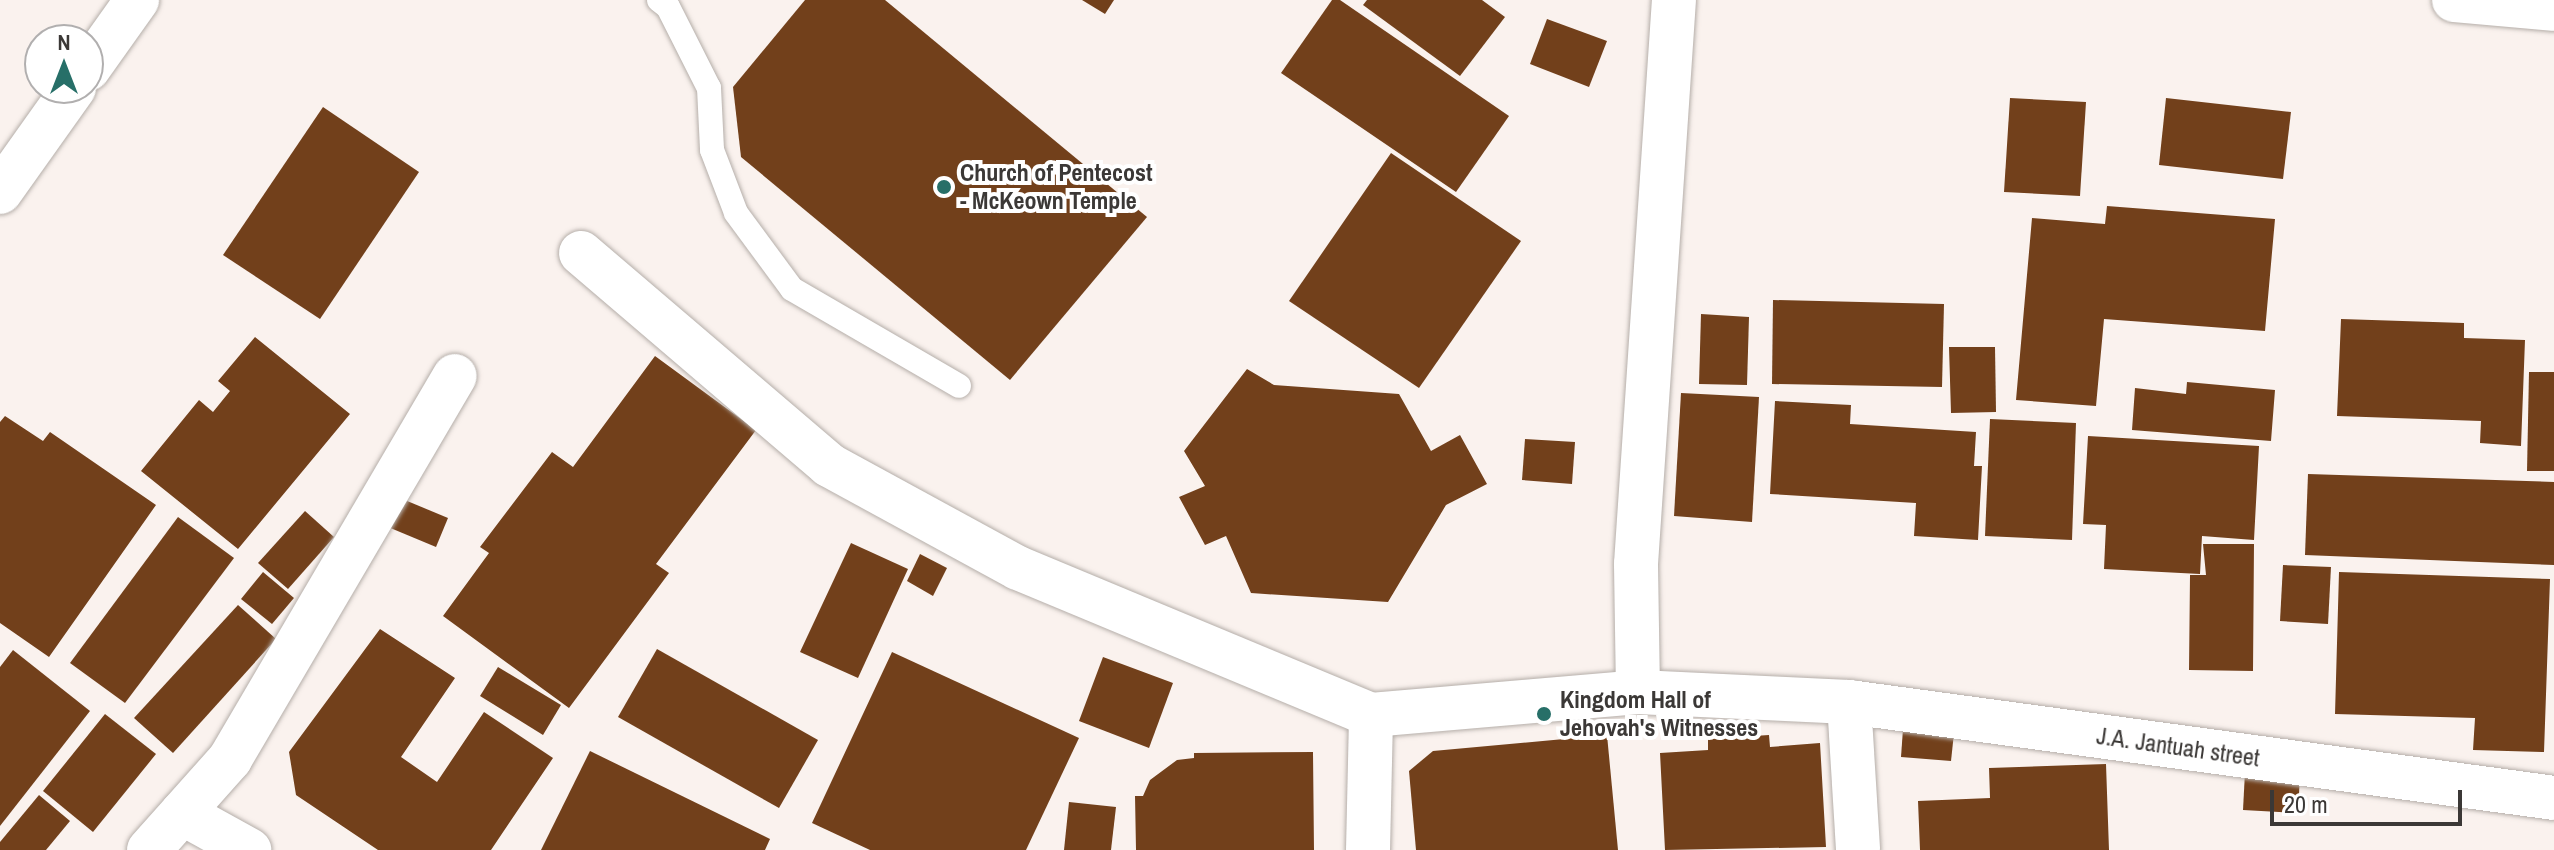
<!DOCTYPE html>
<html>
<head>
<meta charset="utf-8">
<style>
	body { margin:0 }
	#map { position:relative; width:2554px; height:850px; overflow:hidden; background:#faf2ee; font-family:"Archivo Narrow",sans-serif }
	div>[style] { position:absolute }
	.building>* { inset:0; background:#72401b }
	.roads { filter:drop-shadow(0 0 2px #b5aea9) drop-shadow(0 0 2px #b5aea9) }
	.lane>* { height:24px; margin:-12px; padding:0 12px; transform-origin:12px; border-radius:12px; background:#fff }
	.street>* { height:44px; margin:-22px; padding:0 22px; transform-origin:22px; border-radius:22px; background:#fff }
	.secondary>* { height:44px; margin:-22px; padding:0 22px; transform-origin:22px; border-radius:22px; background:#fff }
	.dots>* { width:22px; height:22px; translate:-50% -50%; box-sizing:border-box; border:4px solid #fff; border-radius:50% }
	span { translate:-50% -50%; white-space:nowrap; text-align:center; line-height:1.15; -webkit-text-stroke:8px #fff; paint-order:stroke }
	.poi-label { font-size:24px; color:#3b3836; font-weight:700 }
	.left { translate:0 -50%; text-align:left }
	.street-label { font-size:24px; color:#3b3836 }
	.north { position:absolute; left:24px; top:24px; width:80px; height:80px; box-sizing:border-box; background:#fff; border:2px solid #b1afaf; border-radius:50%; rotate:0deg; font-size:22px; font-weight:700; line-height:32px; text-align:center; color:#3b3836 }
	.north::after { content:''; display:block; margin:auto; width:28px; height:36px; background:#276f68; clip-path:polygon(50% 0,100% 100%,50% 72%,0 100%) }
	.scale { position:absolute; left:2270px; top:790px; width:192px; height:36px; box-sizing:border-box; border:4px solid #3b3836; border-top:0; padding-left:10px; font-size:24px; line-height:28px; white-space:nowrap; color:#3b3836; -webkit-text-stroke:6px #fff; paint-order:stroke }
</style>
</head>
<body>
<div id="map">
	<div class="building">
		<div style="clip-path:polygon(805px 0,885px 0,1147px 217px,1010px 380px,741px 157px,733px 87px)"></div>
		<div style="clip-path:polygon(1082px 0,1114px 0,1105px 14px)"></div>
		<div style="clip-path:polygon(1332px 0,1340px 0,1509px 116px,1456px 192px,1281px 73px)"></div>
		<div style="clip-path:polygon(1367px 0,1482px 0,1505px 17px,1460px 76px,1363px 5px)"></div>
		<div style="clip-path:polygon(1547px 19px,1607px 41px,1589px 87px,1530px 64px)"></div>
		<div style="clip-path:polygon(2010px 98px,2086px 102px,2080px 196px,2004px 192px)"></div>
		<div style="clip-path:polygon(2166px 98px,2291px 112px,2283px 179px,2159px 165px)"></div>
		<div style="clip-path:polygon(323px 107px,419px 172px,320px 319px,223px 255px)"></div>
		<div style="clip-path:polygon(1391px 153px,1521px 241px,1419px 388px,1289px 301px)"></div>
		<div style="clip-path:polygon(2107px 206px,2275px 219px,2265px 331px,2104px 319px,2096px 406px,2016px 400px,2032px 218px,2105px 224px)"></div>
		<div style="clip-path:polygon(1773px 300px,1944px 304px,1942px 387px,1772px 384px)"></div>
		<div style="clip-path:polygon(1701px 314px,1749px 317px,1747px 385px,1699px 384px)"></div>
		<div style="clip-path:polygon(2341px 319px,2464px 323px,2464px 338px,2525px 340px,2521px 446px,2480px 443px,2481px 421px,2337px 416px)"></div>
		<div style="clip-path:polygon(255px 337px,350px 414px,238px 549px,141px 471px,199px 400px,213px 412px,230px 391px,218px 381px)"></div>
		<div style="clip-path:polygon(1949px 347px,1995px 347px,1996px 412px,1951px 413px)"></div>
		<div style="clip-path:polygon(655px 356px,756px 430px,656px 564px,669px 573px,569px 708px,443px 616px,489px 553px,480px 547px,552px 452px,573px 467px)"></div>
		<div style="clip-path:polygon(1247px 369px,1274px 385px,1399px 394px,1431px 451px,1460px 435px,1487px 484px,1446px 505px,1388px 602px,1251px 593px,1226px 536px,1205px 545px,1179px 497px,1205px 486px,1184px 451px)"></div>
		<div style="clip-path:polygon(2529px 372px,2554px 372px,2554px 471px,2527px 471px)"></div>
		<div style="clip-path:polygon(2187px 382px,2275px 390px,2271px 441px,2132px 430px,2135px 388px,2186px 394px)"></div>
		<div style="clip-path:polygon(1681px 393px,1759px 397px,1752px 522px,1674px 516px)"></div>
		<div style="clip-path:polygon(1775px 401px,1851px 405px,1850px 424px,1976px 432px,1974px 466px,1982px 466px,1978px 540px,1914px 536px,1916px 503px,1770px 494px)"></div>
		<div style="clip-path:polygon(5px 416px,43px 441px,50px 432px,156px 505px,49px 657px,0 623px,0 422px)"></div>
		<div style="clip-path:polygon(1990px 419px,2076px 423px,2072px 540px,1985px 536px)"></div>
		<div style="clip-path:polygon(2088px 436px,2259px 446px,2254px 540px,2202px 536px,2200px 574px,2104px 569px,2106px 525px,2083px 524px)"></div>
		<div style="clip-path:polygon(1525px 439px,1575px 442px,1572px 484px,1522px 480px)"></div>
		<div style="clip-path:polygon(2308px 474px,2554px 482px,2554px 565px,2305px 555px)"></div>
		<div style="clip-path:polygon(400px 498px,448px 518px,436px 547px,388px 527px)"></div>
		<div style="clip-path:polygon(305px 511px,334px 537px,288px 589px,258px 563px)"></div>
		<div style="clip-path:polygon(178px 517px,234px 558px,125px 703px,70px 663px)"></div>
		<div style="clip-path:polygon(851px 543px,908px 569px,858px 678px,800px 652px)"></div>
		<div style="clip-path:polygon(2203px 544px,2254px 544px,2253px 671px,2189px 670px,2190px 575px,2206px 575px)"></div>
		<div style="clip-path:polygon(920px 554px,947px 568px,933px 596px,907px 581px)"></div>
		<div style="clip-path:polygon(2283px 565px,2331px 567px,2328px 624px,2280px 621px)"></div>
		<div style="clip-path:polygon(263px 572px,294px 598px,272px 624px,241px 599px)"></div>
		<div style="clip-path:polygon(2339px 572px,2550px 579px,2544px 752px,2473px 750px,2475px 718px,2335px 714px)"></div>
		<div style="clip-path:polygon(238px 605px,276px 639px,173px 753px,134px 718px)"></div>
		<div style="clip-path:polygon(380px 629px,455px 678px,401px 757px,437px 782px,484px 712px,553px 758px,491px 850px,378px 850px,296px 795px,289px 752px)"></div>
		<div style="clip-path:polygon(657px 649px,818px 740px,779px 808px,618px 717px)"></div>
		<div style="clip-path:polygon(13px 650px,90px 711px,0 826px,0 667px)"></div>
		<div style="clip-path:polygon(892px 652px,1079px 738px,1026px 850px,870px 850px,812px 823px)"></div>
		<div style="clip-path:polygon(1103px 657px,1173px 683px,1149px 748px,1079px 721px)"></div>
		<div style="clip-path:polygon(498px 667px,561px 705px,543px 735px,480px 696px)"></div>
		<div style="clip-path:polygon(105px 714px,156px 754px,93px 832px,43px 791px)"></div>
		<div style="clip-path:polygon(1903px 729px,1954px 733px,1951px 761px,1901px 757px)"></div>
		<div style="clip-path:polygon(1607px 735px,1618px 850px,1416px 850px,1409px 771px,1433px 751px)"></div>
		<div style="clip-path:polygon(1769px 735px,1770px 747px,1820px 743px,1826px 847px,1665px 850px,1660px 753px,1708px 750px,1708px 739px)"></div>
		<div style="clip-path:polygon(590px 751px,770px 839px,765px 850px,541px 850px)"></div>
		<div style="clip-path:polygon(1313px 752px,1314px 850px,1136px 850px,1135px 796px,1143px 796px,1150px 780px,1177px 760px,1194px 758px,1194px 753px)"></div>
		<div style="clip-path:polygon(2106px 764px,2109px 850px,1920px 850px,1918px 801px,1990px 798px,1989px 768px)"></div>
		<div style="clip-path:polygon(2245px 772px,2300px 775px,2298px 813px,2243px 810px)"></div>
		<div style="clip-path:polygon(39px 795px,70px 821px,46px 850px,0 850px,0 842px)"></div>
		<div style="clip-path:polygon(1069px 802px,1116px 807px,1111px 850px,1064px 850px)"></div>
	</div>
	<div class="roads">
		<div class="lane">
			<div style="left:659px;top:0;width:11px;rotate:38deg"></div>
			<div style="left:668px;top:7px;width:91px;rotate:63.2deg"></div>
			<div style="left:709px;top:88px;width:62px;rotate:87.2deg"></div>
			<div style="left:712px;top:150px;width:67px;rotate:69.1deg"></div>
			<div style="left:736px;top:213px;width:94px;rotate:53.6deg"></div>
			<div style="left:792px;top:289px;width:193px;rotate:30.1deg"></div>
		</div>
		<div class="street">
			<div style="left:2454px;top:0;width:100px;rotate:5.1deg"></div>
			<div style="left:581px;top:253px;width:326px;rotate:40.5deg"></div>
			<div style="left:829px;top:465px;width:215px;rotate:28.6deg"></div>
			<div style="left:1018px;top:568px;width:382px;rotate:22.6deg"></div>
			<div style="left:1371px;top:715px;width:268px;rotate:-4.9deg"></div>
			<div style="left:1638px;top:692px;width:211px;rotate:2.7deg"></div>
			<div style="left:1849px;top:702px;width:712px;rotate:7.75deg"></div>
			<div style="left:1638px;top:692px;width:128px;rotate:-90.9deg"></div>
			<div style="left:1636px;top:564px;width:565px;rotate:-86.15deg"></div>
			<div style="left:1849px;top:702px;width:148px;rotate:86.5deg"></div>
			<div style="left:182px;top:813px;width:77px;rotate:28.9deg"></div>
			<div style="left:149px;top:850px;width:122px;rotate:-48.3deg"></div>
			<div style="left:230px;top:759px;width:444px;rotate:-59.6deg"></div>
			<div style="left:1368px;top:850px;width:135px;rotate:-88.7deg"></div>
		</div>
		<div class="secondary">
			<div style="left:88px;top:69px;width:85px;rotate:-54.6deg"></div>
			<div style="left:0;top:192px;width:128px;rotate:-54.6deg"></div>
		</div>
	</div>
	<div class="dots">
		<div style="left:944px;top:187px;background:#276f68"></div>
		<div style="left:1544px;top:714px;background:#276f68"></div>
	</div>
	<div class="poi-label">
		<span class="left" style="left:960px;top:187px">Church of Pentecost<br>- McKeown Temple</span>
		<span class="left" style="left:1560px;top:714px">Kingdom Hall of<br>Jehovah's Witnesses</span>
	</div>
	<div class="street-label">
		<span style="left:2178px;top:747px;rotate:8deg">J.A. Jantuah street</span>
	</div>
	<div class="north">N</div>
	<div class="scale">20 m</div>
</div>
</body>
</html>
